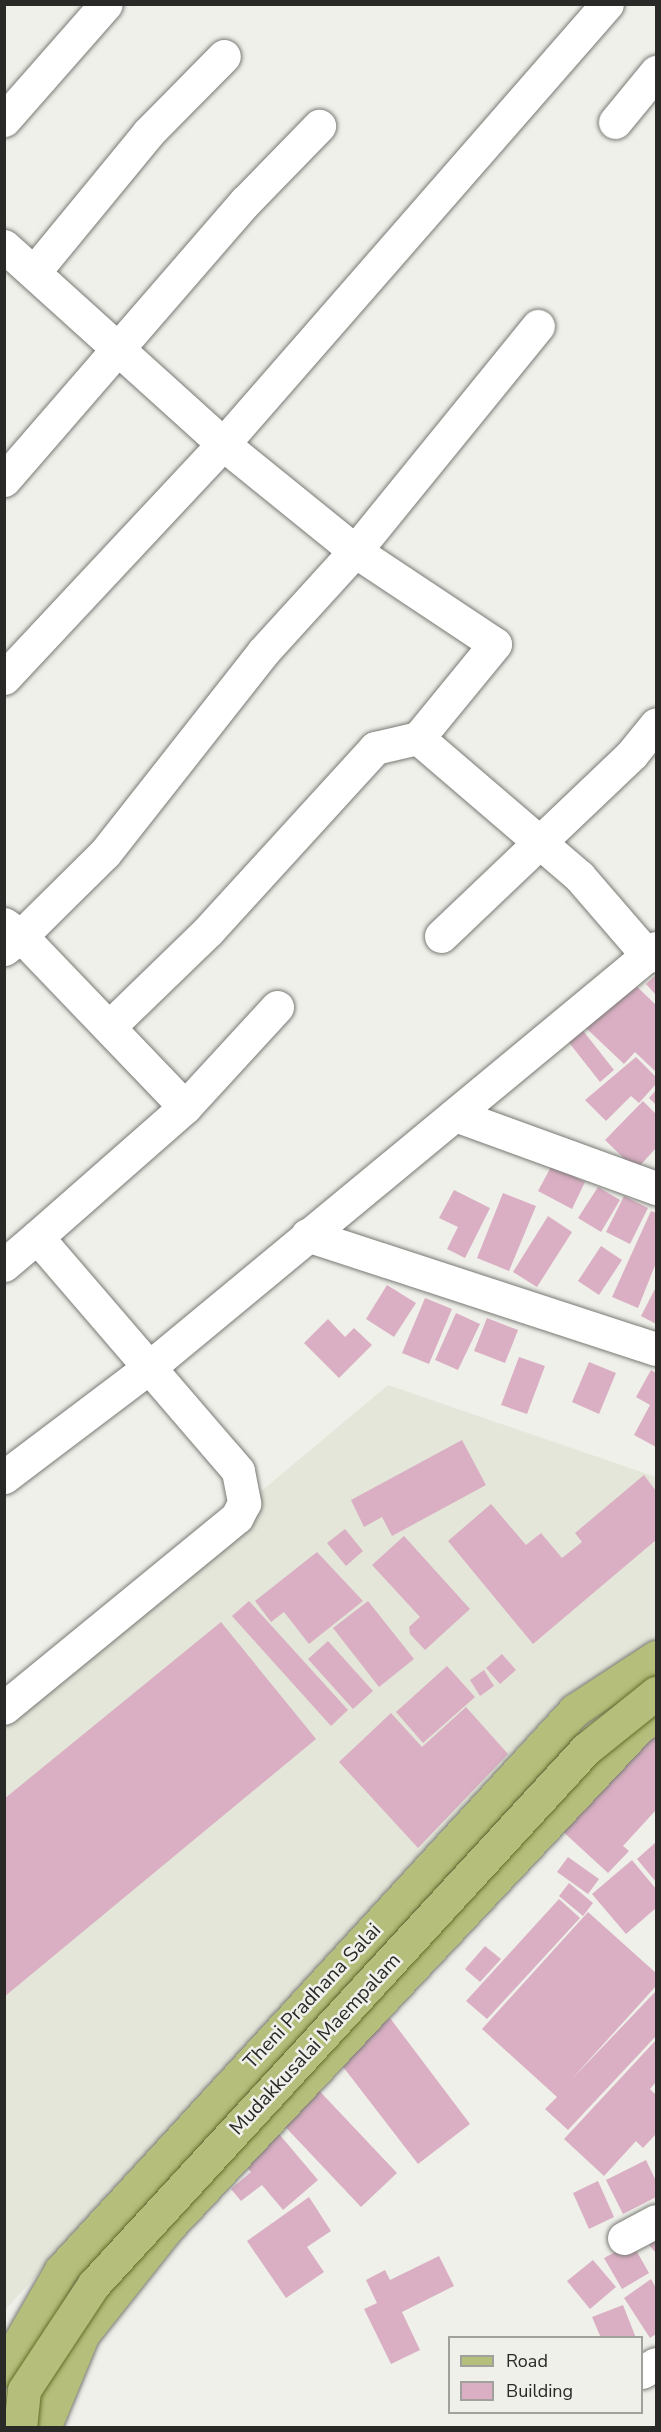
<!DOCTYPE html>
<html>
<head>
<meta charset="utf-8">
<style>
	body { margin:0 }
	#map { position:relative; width:661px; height:2432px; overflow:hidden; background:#eff0ea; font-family:"Nunito Sans",sans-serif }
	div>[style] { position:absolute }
	.built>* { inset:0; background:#e3e6d9 }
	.building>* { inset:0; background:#daafc3 }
	.roads { filter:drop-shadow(0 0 2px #787974) drop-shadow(0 0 2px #787974) }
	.minor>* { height:33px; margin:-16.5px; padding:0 16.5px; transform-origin:16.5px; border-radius:16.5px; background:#fff }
	.major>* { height:33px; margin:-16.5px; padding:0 16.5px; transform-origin:16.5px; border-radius:16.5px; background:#b6be7c }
	.bridges { filter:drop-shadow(0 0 2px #656e26) drop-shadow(0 0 2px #656e26) }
	.major-bridge>* { height:33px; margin:-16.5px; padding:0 16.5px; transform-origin:16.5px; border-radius:16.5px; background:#b6be7c }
	span { translate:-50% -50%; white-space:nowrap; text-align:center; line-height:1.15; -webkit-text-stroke:5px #eff0ea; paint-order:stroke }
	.street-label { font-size:20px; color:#292a28 }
	.frame { position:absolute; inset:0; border:6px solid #292a28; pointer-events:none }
	.legend { position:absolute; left:448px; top:2336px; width:195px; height:78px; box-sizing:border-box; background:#eff0ea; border:2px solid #a0a19c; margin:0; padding:8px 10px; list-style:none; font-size:18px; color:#292a28 }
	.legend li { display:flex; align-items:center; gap:12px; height:30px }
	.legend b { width:30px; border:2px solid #a0a19c }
</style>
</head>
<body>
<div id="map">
	<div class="built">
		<div style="clip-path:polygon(388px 1385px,656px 1477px,656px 1640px,564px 1697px,5px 2310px,5px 1706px)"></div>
	</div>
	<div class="building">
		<div style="clip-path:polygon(656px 975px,656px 995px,646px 984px)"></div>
		<div style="clip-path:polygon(631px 981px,656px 1005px,656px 1072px,635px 1052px,624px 1064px,586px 1028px)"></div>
		<div style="clip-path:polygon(577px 1023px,614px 1070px,600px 1082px,563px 1035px)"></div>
		<div style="clip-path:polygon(636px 1057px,656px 1077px,656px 1084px,639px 1103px,631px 1096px,606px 1121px,585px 1100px)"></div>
		<div style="clip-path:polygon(656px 1090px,656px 1105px,649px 1098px)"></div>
		<div style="clip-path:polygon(643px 1101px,656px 1114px,656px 1148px,636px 1170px,605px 1140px)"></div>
		<div style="clip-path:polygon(552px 1165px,585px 1182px,572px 1209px,538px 1191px)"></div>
		<div style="clip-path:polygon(598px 1187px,620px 1200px,601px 1232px,578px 1218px)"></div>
		<div style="clip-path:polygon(454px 1190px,490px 1208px,465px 1258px,447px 1249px,458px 1227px,439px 1218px)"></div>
		<div style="clip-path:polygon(503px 1193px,536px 1206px,509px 1271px,477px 1258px)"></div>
		<div style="clip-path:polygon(624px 1196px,648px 1208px,630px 1244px,606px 1232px)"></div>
		<div style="clip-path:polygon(651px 1211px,656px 1213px,656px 1263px,638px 1308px,612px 1297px)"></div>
		<div style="clip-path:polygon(548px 1216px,572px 1232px,537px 1287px,513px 1272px)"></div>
		<div style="clip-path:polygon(601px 1246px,622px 1260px,599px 1295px,578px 1281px)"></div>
		<div style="clip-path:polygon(387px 1285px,416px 1303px,394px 1337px,366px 1319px)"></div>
		<div style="clip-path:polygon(656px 1287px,656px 1324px,641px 1316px)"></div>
		<div style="clip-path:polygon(425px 1298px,452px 1309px,429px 1364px,402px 1353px)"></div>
		<div style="clip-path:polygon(456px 1313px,480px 1324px,458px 1370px,435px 1360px)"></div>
		<div style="clip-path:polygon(487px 1318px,518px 1330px,505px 1363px,474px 1351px)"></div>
		<div style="clip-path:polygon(328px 1319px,345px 1337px,354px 1328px,372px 1345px,339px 1378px,304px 1343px)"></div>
		<div style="clip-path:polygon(519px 1357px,545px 1366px,527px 1414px,501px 1405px)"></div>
		<div style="clip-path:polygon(589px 1362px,616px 1373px,599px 1414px,572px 1402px)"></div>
		<div style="clip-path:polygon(651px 1370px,656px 1373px,656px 1447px,634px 1435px,650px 1405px,636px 1397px)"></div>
		<div style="clip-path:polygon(462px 1440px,486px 1485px,392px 1536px,382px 1517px,364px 1527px,351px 1500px)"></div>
		<div style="clip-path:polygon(644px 1475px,656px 1491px,656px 1540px,533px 1644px,448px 1541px,491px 1504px,526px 1545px,541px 1533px,562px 1558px,582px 1542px,575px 1533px)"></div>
		<div style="clip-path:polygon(345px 1529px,363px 1551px,346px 1566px,327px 1543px)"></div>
		<div style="clip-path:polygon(404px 1536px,470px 1609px,425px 1650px,410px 1634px,409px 1627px,420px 1617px,372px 1565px)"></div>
		<div style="clip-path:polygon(317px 1552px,363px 1601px,309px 1644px,284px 1612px,271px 1622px,255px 1601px)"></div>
		<div style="clip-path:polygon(249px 1601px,348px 1710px,331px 1726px,232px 1616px)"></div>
		<div style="clip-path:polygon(368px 1601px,414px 1659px,379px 1687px,333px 1628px)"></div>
		<div style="clip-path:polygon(221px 1622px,316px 1739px,4px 1997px,4px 1799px)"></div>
		<div style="clip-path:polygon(328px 1641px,373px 1691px,353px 1709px,308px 1659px)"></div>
		<div style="clip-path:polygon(502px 1654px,516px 1670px,500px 1684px,486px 1668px)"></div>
		<div style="clip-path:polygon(447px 1666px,475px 1697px,423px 1743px,396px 1712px)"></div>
		<div style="clip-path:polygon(484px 1670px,494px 1686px,480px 1696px,470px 1680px)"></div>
		<div style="clip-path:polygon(466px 1707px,508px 1754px,418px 1848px,339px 1762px,391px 1713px,422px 1747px)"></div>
		<div style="clip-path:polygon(648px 1731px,656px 1738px,656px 1810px,623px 1846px,629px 1851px,608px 1873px,559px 1828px)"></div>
		<div style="clip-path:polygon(656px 1842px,656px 1882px,637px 1859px)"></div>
		<div style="clip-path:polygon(568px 1857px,599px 1879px,588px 1894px,557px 1872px)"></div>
		<div style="clip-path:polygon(632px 1860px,656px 1889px,656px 1908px,626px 1934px,592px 1894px)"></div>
		<div style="clip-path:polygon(569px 1883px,593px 1903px,583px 1916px,559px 1896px)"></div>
		<div style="clip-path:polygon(559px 1899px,580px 1918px,487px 2019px,466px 2001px)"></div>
		<div style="clip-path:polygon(588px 1912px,656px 1973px,656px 1986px,571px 2080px,656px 1991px,656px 2036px,568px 2130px,545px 2109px,557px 2097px,482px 2029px)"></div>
		<div style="clip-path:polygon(485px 1946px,501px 1959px,480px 1982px,465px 1969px)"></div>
		<div style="clip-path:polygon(390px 2018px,470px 2124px,418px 2164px,337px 2059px)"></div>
		<div style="clip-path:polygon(656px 2040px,656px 2082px,650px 2089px,656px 2095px,656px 2134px,643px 2148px,636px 2141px,604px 2176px,564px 2139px)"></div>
		<div style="clip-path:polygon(311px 2082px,397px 2173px,361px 2207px,275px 2116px)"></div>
		<div style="clip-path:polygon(274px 2128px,318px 2180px,283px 2210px,262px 2185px,241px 2201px,231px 2189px,251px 2172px,239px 2157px)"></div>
		<div style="clip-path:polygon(646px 2160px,656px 2181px,656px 2197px,623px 2214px,606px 2180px)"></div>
		<div style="clip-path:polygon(598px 2181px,614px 2217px,589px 2229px,573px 2193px)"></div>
		<div style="clip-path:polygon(309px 2197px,331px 2231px,307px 2247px,324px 2272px,286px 2298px,247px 2241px)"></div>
		<div style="clip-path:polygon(656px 2237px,656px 2253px,649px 2245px)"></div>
		<div style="clip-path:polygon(632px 2243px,649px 2273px,622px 2289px,604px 2258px)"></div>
		<div style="clip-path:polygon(439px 2256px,454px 2286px,402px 2312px,420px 2350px,391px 2364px,364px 2309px,377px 2303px,366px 2280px,385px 2270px,390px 2280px)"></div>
		<div style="clip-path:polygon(593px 2260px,616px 2287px,590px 2309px,567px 2281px)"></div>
		<div style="clip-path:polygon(651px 2279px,656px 2288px,656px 2334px,650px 2338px,624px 2298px)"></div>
		<div style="clip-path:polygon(623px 2305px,636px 2338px,601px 2338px,592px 2317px)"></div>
	</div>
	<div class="roads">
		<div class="minor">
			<div style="left:4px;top:120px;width:154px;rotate:-48.7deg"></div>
			<div style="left:615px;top:122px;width:65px;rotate:-50.6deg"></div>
			<div style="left:4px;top:246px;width:295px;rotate:42.1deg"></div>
			<div style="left:223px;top:444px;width:170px;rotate:39deg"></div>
			<div style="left:355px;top:551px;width:168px;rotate:33.6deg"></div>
			<div style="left:495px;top:644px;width:122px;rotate:129.3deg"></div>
			<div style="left:418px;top:738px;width:212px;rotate:40.6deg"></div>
			<div style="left:579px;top:876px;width:106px;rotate:49.2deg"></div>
			<div style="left:34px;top:272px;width:180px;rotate:-50.6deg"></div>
			<div style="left:148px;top:133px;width:108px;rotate:-45.4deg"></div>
			<div style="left:4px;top:480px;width:369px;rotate:-49.1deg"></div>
			<div style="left:246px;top:201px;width:105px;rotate:-45.8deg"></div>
			<div style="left:4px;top:678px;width:320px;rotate:-46.9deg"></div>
			<div style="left:223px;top:444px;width:584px;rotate:-48.89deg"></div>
			<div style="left:4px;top:924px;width:21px;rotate:35deg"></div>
			<div style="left:21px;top:936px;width:118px;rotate:-44.7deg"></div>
			<div style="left:105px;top:853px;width:257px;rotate:-51.8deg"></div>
			<div style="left:264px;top:651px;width:135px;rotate:-47.7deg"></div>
			<div style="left:355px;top:551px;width:290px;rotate:-50.9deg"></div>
			<div style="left:441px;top:936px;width:264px;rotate:-43.6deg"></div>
			<div style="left:632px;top:754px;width:38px;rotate:-51deg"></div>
			<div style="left:4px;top:949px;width:21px;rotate:-37deg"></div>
			<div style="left:21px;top:936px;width:237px;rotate:46.2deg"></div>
			<div style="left:185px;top:1107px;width:197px;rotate:138.7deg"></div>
			<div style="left:37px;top:1237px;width:308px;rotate:49.3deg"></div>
			<div style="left:238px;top:1471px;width:33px;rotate:79deg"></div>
			<div style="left:244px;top:1503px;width:16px;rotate:117deg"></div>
			<div style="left:237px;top:1517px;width:301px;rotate:140.7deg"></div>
			<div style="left:110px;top:1026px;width:136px;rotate:-44.1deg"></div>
			<div style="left:208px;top:931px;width:248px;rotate:-47.6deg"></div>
			<div style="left:375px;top:748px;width:44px;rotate:-13.1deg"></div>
			<div style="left:185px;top:1107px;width:136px;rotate:-47.4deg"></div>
			<div style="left:455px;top:1115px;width:214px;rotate:20deg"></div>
			<div style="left:307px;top:1235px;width:367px;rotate:18.1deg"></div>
			<div style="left:4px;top:1265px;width:43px;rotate:-40.3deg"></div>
			<div style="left:4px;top:1477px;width:186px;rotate:-37.1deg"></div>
			<div style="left:152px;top:1365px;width:654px;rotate:-39.6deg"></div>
			<div style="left:624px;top:2238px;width:36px;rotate:-28deg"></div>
			<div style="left:642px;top:2372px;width:16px;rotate:-30deg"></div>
		</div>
		<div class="major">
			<div style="left:4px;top:2369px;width:114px;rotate:-60.1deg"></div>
			<div style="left:61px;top:2270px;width:760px;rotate:-47.45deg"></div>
			<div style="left:575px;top:1710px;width:97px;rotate:-33.2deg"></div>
			<div style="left:4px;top:2419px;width:41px;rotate:12.7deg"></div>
			<div style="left:44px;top:2428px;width:102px;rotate:-67.5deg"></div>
			<div style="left:83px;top:2334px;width:138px;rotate:-51.5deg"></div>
			<div style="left:169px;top:2226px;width:685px;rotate:-46.71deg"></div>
			<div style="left:639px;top:1727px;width:20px;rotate:-33deg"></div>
		</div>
	</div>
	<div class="bridges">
		<div class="major-bridge">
			<div style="left:20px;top:2428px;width:38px;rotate:-84deg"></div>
			<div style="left:24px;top:2390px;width:127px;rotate:-56.6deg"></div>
			<div style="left:94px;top:2284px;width:727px;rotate:-47.4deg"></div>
			<div style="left:586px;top:1749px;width:90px;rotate:-38.7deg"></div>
		</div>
	</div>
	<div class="street-label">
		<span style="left:312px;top:1996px;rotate:-47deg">Theni Pradhana Salai</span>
		<span style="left:315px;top:2044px;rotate:-47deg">Mudakkusalai Maempalam</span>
	</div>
	<div class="frame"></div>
	<ul class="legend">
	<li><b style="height:8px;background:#b6be7c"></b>Road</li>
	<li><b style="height:16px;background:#daafc3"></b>Building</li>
	</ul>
</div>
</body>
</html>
